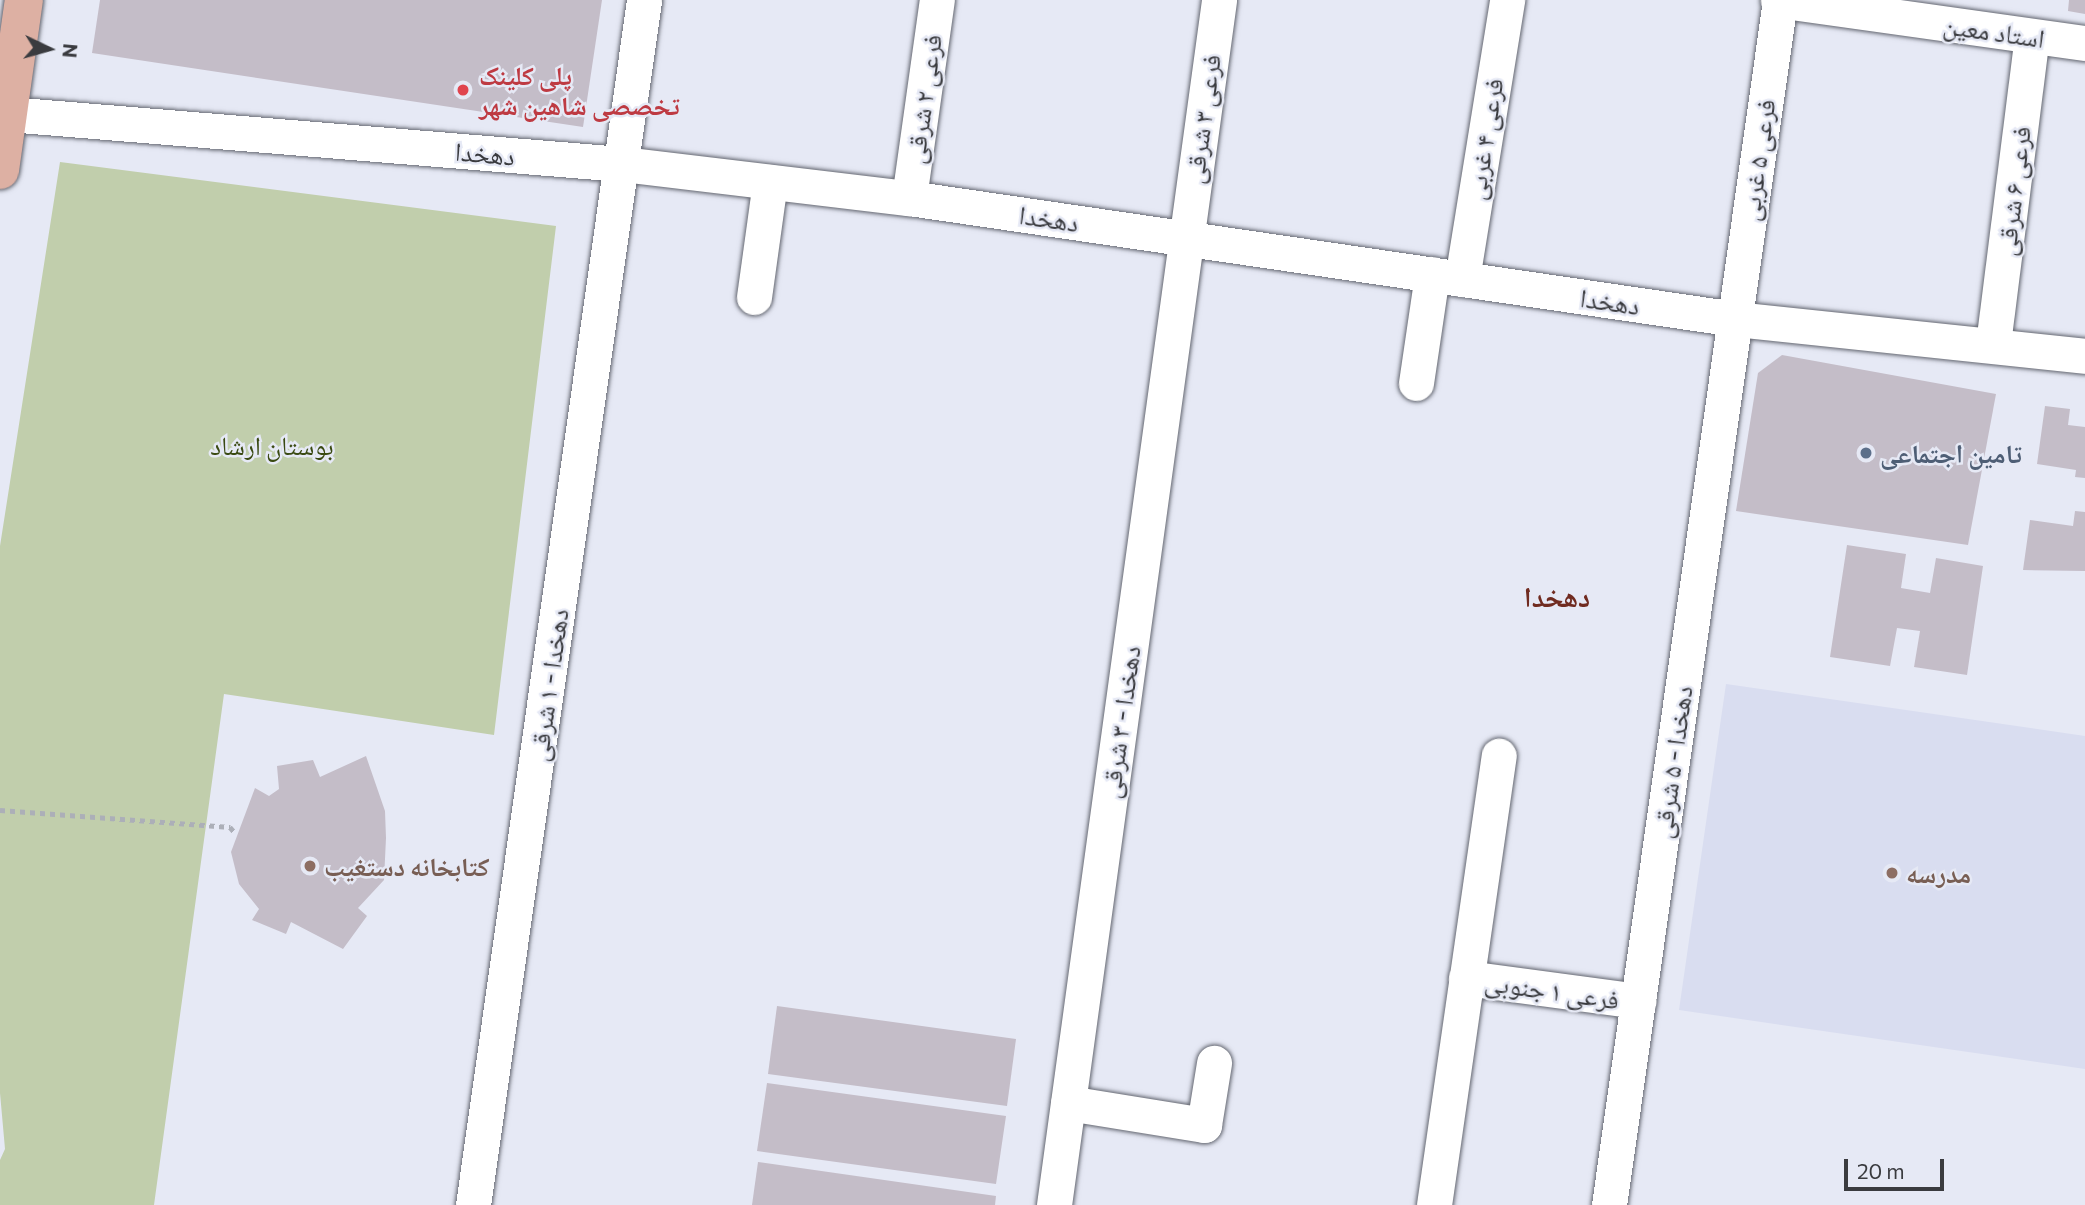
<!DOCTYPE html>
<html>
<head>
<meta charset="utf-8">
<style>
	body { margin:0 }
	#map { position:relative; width:2085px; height:1205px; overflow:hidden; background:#e6e9f5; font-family:Commissioner,"Noto Naskh Arabic",sans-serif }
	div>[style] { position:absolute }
	.built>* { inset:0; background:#d9ddf0 }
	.green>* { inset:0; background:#c1ceac }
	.building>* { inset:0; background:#c4bdc8 }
	.path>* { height:4.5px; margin-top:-2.25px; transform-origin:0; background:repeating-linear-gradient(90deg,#acafb8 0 5px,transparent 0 10px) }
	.roads { filter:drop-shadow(0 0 2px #646771) drop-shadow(0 0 2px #646771) }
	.minor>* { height:35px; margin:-17.5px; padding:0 17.5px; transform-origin:17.5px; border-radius:17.5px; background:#fff }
	.major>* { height:38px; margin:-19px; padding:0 19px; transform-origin:19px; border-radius:19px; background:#ddb0a3 }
	.dots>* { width:19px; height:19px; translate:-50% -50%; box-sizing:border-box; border:4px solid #e6e9f5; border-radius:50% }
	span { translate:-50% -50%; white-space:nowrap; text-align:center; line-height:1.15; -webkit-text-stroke:5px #e6e9f5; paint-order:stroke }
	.street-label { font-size:26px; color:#3a3b3f }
	.health-label { font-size:26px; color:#be3a42; font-weight:700 }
	.left { translate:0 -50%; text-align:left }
	.park-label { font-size:26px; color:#3a4a12 }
	.service-label { font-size:26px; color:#4e5e75; font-weight:700 }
	.education-label { font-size:26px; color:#785e54; font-weight:700 }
	.neighbourhood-label { font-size:28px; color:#702b20; font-weight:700 }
	.north { position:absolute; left:14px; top:14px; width:70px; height:70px; -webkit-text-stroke:5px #e6e9f5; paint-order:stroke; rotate:95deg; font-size:19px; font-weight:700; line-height:28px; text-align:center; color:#3a3b3f }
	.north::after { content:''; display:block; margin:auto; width:24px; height:32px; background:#3a3b3f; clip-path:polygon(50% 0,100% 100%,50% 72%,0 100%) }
	.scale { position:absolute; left:1844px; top:1159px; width:100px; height:32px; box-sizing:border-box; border:4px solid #3a3b3f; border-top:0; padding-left:9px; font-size:21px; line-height:24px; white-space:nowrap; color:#3a3b3f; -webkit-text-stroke:5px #e6e9f5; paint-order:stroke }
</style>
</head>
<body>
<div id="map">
	<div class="built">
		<div style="clip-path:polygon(1726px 684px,2085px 736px,2085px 1069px,1679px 1010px)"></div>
	</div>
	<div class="green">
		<div style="clip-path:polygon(60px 162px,556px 226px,494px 735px,224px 694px,154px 1205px,0 1205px,0 1160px,5px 1149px,0 1093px,0 546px)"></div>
	</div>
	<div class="building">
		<div style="clip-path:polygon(100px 0,602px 0,583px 127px,92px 53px)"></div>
		<div style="clip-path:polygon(2069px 0,2085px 0,2085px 14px,2068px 11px)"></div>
		<div style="clip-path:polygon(1782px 355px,1996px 394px,1968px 545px,1736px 511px,1758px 373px)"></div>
		<div style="clip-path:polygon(2045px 406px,2070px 409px,2068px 425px,2085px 427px,2085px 478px,2075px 477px,2076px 470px,2037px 464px)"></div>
		<div style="clip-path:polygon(2075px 511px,2085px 512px,2085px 571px,2023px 570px,2030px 520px,2073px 526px)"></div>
		<div style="clip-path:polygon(1847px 545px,1906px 554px,1901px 588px,1930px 593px,1936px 558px,1983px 566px,1967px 675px,1914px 667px,1920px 631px,1897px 628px,1890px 666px,1830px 657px)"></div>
		<div style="clip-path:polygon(366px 756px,385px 811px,386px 838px,384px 880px,358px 908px,367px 916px,343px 949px,291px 922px,286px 934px,252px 920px,259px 909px,239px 884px,231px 852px,255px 788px,269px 796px,279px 789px,277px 766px,313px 760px,320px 777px)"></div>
		<div style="clip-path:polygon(777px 1006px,1016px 1039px,1007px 1106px,768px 1074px)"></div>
		<div style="clip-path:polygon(767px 1083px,1006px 1116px,996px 1184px,757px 1151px)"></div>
		<div style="clip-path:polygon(758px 1162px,996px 1196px,995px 1205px,752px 1205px)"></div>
	</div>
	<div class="path">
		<div style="left:0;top:810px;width:231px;rotate:4.2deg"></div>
		<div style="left:230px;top:827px;width:9px;rotate:49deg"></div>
	</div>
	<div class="roads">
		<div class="minor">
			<div style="left:1778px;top:0;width:310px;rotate:8deg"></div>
			<div style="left:8px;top:114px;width:616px;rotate:4.66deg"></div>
			<div style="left:622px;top:164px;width:289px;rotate:6.8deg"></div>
			<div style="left:909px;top:198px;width:835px;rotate:8.33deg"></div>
			<div style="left:1735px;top:319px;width:352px;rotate:6deg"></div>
			<div style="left:909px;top:198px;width:200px;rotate:-82deg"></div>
			<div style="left:1462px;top:279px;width:283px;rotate:-80.8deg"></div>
			<div style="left:754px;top:297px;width:116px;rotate:-82.1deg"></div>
			<div style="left:1993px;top:344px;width:309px;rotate:-82.8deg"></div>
			<div style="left:1416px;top:383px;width:110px;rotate:-81.6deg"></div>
			<div style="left:1466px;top:978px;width:174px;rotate:7.6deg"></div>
			<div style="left:1068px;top:1103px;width:138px;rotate:9.2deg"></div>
			<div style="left:1204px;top:1125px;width:63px;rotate:-80.8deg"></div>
			<div style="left:473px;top:1205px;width:1217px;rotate:-81.92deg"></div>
			<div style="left:1054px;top:1205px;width:1216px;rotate:-82.2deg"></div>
			<div style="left:1434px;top:1205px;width:454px;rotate:-81.8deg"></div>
			<div style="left:1609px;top:1205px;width:1217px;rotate:-81.92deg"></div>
		</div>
		<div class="major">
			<div style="left:0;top:170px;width:172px;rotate:-82deg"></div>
		</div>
	</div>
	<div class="dots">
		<div style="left:463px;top:90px;background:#e0444e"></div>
		<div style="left:1866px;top:453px;background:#5c6f8a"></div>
		<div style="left:310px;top:866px;background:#8d6e63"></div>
		<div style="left:1892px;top:873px;background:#8d6e63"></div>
	</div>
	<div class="street-label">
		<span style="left:1994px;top:31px;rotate:8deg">استاد معین</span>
		<span style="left:923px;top:99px;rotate:-82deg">فرعی ۲ شرقی</span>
		<span style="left:1202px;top:119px;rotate:-82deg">فرعی ۳ شرقی</span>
		<span style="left:1484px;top:139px;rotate:-81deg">فرعی ۴ غربی</span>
		<span style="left:485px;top:153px;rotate:5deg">دهخدا</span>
		<span style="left:1757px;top:160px;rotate:-82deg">فرعی ۵ غربی</span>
		<span style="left:2013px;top:191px;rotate:-83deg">فرعی ۶ شرقی</span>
		<span style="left:1049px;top:218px;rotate:8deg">دهخدا</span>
		<span style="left:1610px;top:301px;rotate:8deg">دهخدا</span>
		<span style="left:548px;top:685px;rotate:-82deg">دهخدا - ۱ شرقی</span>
		<span style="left:1120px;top:722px;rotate:-82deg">دهخدا - ۳ شرقی</span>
		<span style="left:1672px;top:762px;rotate:-82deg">دهخدا - ۵ شرقی</span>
		<span style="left:1552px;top:990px;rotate:8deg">فرعی ۱ جنوبی</span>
	</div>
	<div class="health-label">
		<span class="left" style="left:479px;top:90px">پلی کلینک<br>تخصصی شاهین شهر</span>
	</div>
	<div class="park-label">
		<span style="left:272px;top:445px">بوستان ارشاد</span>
	</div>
	<div class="service-label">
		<span class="left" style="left:1880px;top:453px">تامین اجتماعی</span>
	</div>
	<div class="education-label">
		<span class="left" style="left:324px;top:866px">کتابخانه دستغیب</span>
		<span class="left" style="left:1906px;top:873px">مدرسه</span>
	</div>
	<div class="neighbourhood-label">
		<span style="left:1557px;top:596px">دهخدا</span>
	</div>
	<div class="north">N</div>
	<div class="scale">20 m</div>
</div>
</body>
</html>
